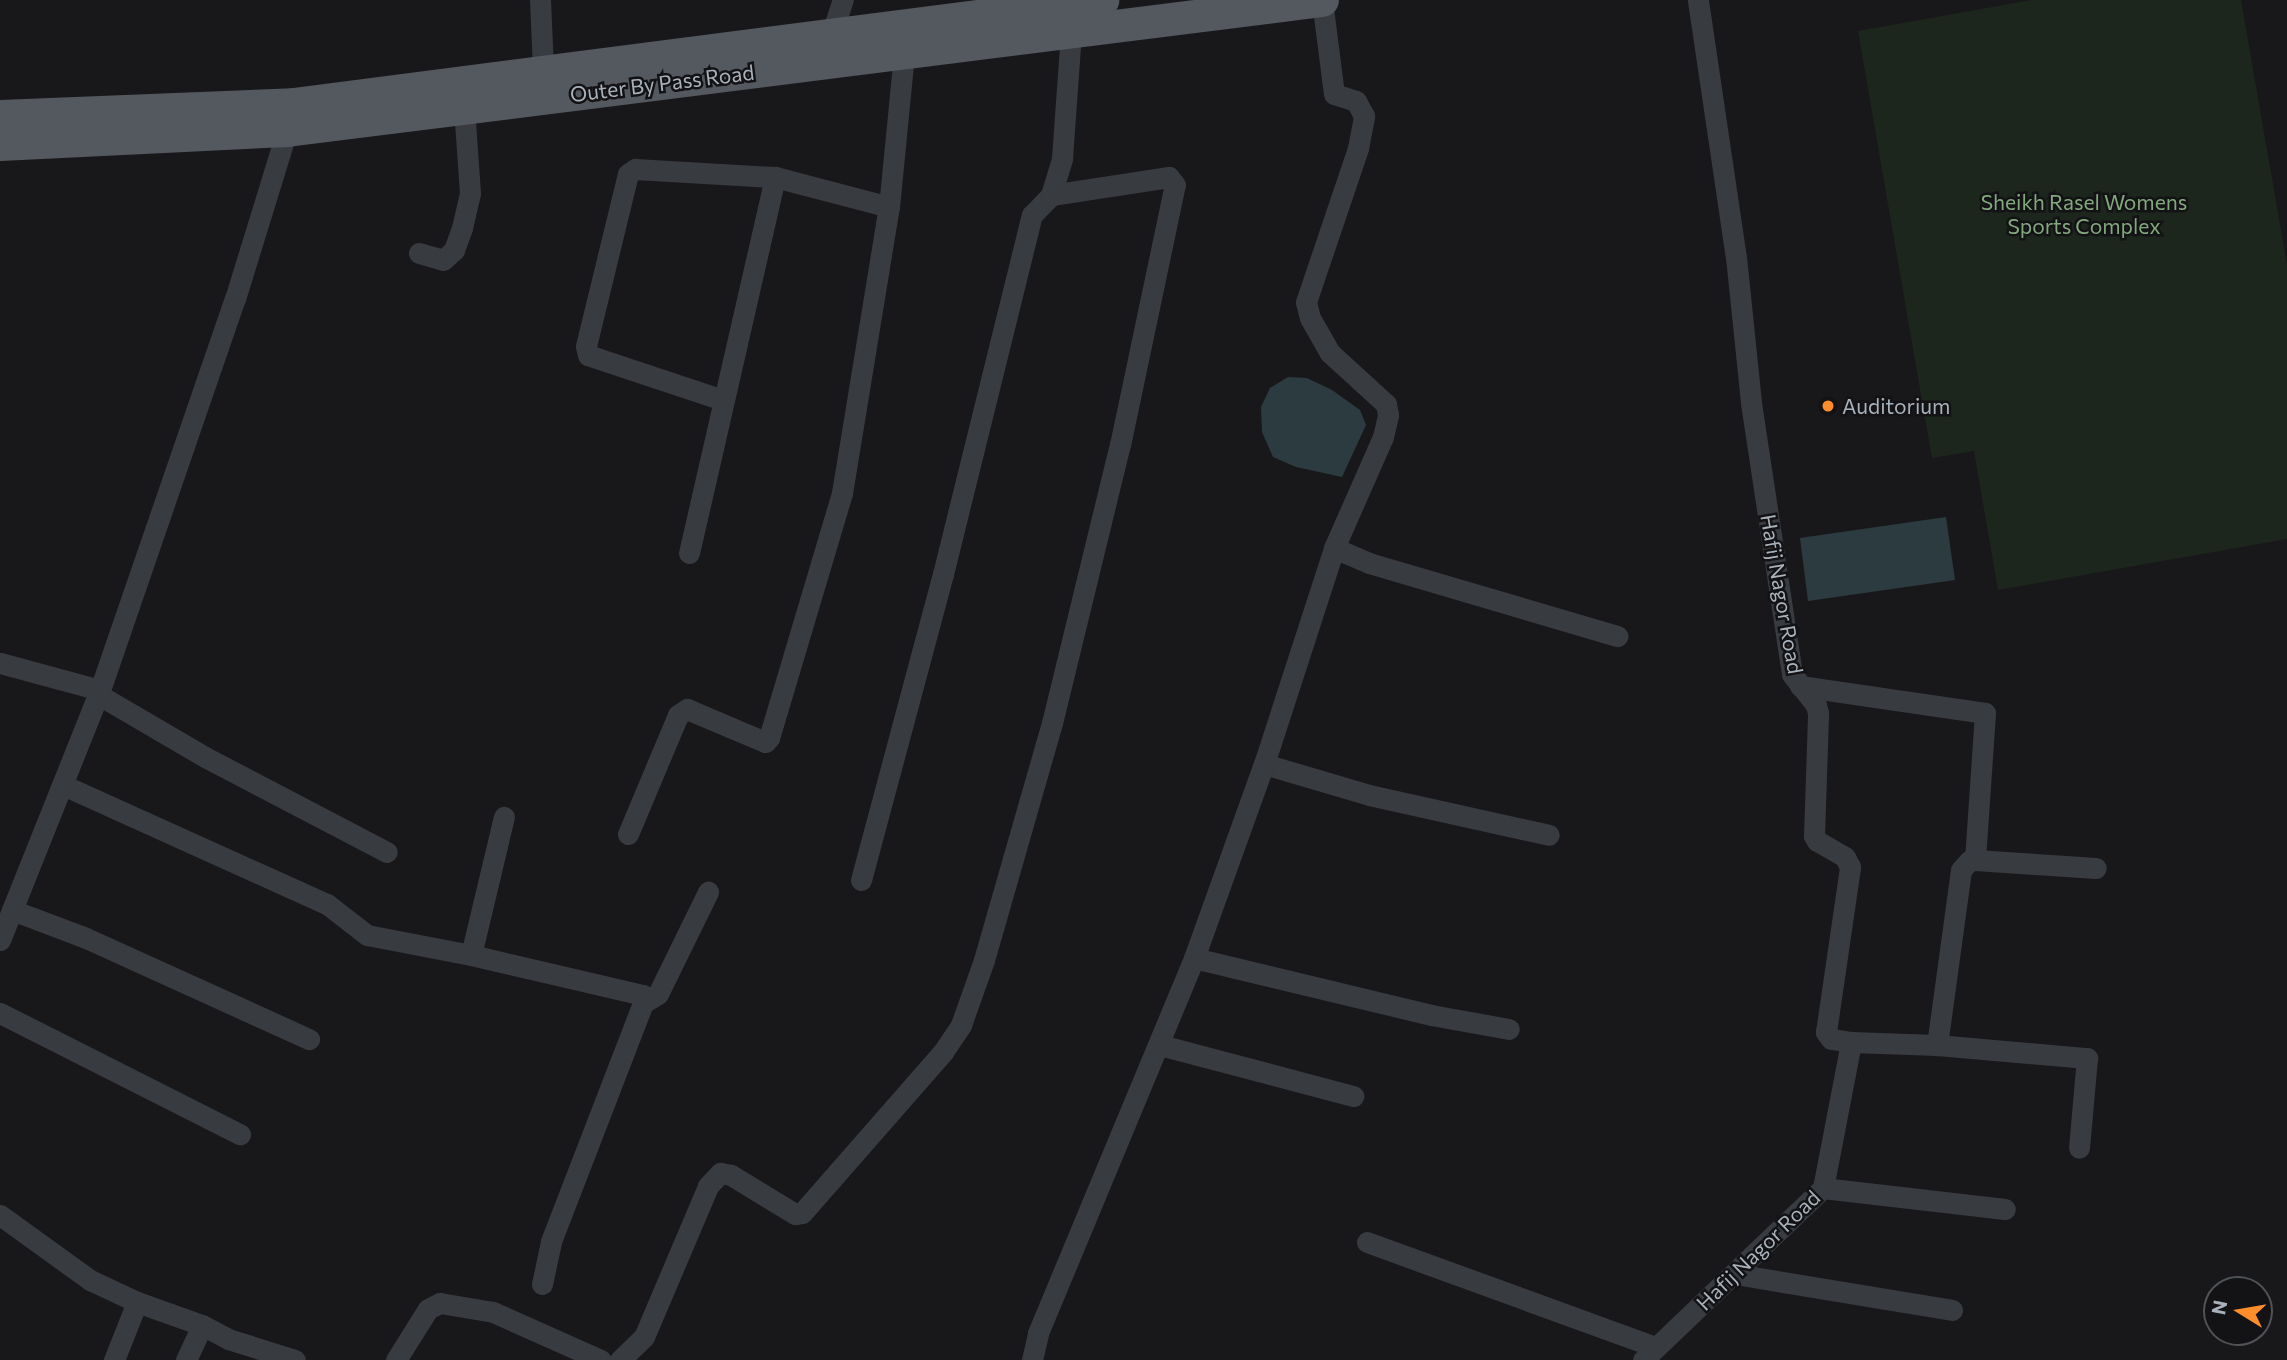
<!DOCTYPE html>
<html>
<head>
<meta charset="utf-8">
<style>
	body { margin:0 }
	#map { position:relative; width:2287px; height:1360px; overflow:hidden; background:#18181a; font-family:Commissioner,sans-serif }
	div>[style] { position:absolute }
	.green>* { inset:0; background:#1d261d }
	.water>* { inset:0; background:#2c3b40 }
	.street>* { height:21px; margin:-10.5px; padding:0 10.5px; transform-origin:10.5px; border-radius:10.5px; background:#383b40 }
	.primary>* { height:33px; margin:-16.5px; padding:0 16.5px; transform-origin:16.5px; border-radius:16.5px; background:#54585f }
	.dots>* { width:19px; height:19px; translate:-50% -50%; box-sizing:border-box; border:4px solid #131315; border-radius:50% }
	span { translate:-50% -50%; white-space:nowrap; text-align:center; line-height:1.15; -webkit-text-stroke:5px #131315; paint-order:stroke }
	.street-label { font-size:21px; color:#a9b2bb }
	.park-label { font-size:21px; color:#84a87e }
	.poi-label { font-size:21px; color:#a9b2bb }
	.left { translate:0 -50%; text-align:left }
	.north { position:absolute; left:2203px; top:1276px; width:70px; height:70px; box-sizing:border-box; background:#131315; border:2px solid #4f5357; border-radius:50%; rotate:281deg; font-size:19px; font-weight:700; line-height:28px; text-align:center; color:#a9b2bb }
	.north::after { content:''; display:block; margin:auto; width:24px; height:32px; background:#ff8d2b; clip-path:polygon(50% 0,100% 100%,50% 72%,0 100%) }
</style>
</head>
<body>
<div id="map">
	<div class="green">
		<div style="clip-path:polygon(2032px 0,2241px 0,2287px 265px,2287px 539px,1998px 590px,1974px 451px,1932px 458px,1858px 31px)"></div>
	</div>
	<div class="water">
		<div style="clip-path:polygon(1288px 377px,1307px 378px,1332px 390px,1360px 410px,1366px 425px,1342px 477px,1296px 467px,1273px 457px,1262px 432px,1261px 407px,1270px 388px)"></div>
		<div style="clip-path:polygon(1946px 517px,1955px 580px,1808px 601px,1800px 538px)"></div>
	</div>
	<div class="street">
		<div style="left:540px;top:0;width:70px;rotate:87.5deg"></div>
		<div style="left:831px;top:36px;width:38px;rotate:-72deg"></div>
		<div style="left:419px;top:253px;width:25px;rotate:16deg"></div>
		<div style="left:443px;top:260px;width:15px;rotate:-42deg"></div>
		<div style="left:454px;top:250px;width:23px;rotate:-70deg"></div>
		<div style="left:462px;top:228px;width:36px;rotate:-77deg"></div>
		<div style="left:470px;top:193px;width:85px;rotate:-94deg"></div>
		<div style="left:723px;top:400px;width:142px;rotate:-161.6deg"></div>
		<div style="left:588px;top:355px;width:9px;rotate:-103deg"></div>
		<div style="left:586px;top:346px;width:177px;rotate:-76.3deg"></div>
		<div style="left:628px;top:174px;width:9px;rotate:-36deg"></div>
		<div style="left:635px;top:169px;width:140px;rotate:3.3deg"></div>
		<div style="left:775px;top:177px;width:118px;rotate:14.7deg"></div>
		<div style="left:1334px;top:548px;width:38px;rotate:23deg"></div>
		<div style="left:1369px;top:563px;width:259px;rotate:16.4deg"></div>
		<div style="left:689px;top:553px;width:386px;rotate:-77.1deg"></div>
		<div style="left:0;top:663px;width:104px;rotate:15.1deg"></div>
		<div style="left:100px;top:690px;width:414px;rotate:-71deg"></div>
		<div style="left:235px;top:299px;width:177px;rotate:-72.9deg"></div>
		<div style="left:1800px;top:686px;width:187px;rotate:8.3deg"></div>
		<div style="left:1985px;top:713px;width:147px;rotate:93.9deg"></div>
		<div style="left:1975px;top:860px;width:6px;rotate:171deg"></div>
		<div style="left:1969px;top:861px;width:12px;rotate:132deg"></div>
		<div style="left:1961px;top:870px;width:177px;rotate:97.8deg"></div>
		<div style="left:99px;top:695px;width:123px;rotate:30.3deg"></div>
		<div style="left:205px;top:757px;width:205px;rotate:27.6deg"></div>
		<div style="left:1264px;top:764px;width:109px;rotate:16.4deg"></div>
		<div style="left:1369px;top:795px;width:184px;rotate:12.5deg"></div>
		<div style="left:63px;top:785px;width:290px;rotate:24.3deg"></div>
		<div style="left:327px;top:904px;width:51px;rotate:37.8deg"></div>
		<div style="left:367px;top:935px;width:106px;rotate:10.9deg"></div>
		<div style="left:471px;top:955px;width:177px;rotate:13.1deg"></div>
		<div style="left:643px;top:995px;width:8px;rotate:90deg"></div>
		<div style="left:643px;top:1003px;width:256px;rotate:111.1deg"></div>
		<div style="left:551px;top:1242px;width:43px;rotate:102.1deg"></div>
		<div style="left:628px;top:834px;width:129px;rotate:-67.2deg"></div>
		<div style="left:678px;top:715px;width:11px;rotate:-34deg"></div>
		<div style="left:687px;top:709px;width:85px;rotate:22.9deg"></div>
		<div style="left:765px;top:742px;width:6px;rotate:-45deg"></div>
		<div style="left:769px;top:738px;width:256px;rotate:-73.4deg"></div>
		<div style="left:842px;top:493px;width:290px;rotate:-80.7deg"></div>
		<div style="left:889px;top:207px;width:155px;rotate:-84.4deg"></div>
		<div style="left:1975px;top:860px;width:121px;rotate:3.8deg"></div>
		<div style="left:861px;top:880px;width:317px;rotate:-75deg"></div>
		<div style="left:943px;top:574px;width:370px;rotate:-76.1deg"></div>
		<div style="left:1032px;top:215px;width:28px;rotate:-46deg"></div>
		<div style="left:1051px;top:195px;width:39px;rotate:-73deg"></div>
		<div style="left:1062px;top:158px;width:126px;rotate:-85.9deg"></div>
		<div style="left:12px;top:910px;width:79px;rotate:20.7deg"></div>
		<div style="left:86px;top:938px;width:245px;rotate:24.4deg"></div>
		<div style="left:0;top:940px;width:269px;rotate:-68.2deg"></div>
		<div style="left:471px;top:955px;width:142px;rotate:-76.6deg"></div>
		<div style="left:1194px;top:958px;width:244px;rotate:13.5deg"></div>
		<div style="left:1431px;top:1015px;width:79px;rotate:10.2deg"></div>
		<div style="left:643px;top:1003px;width:17px;rotate:-31deg"></div>
		<div style="left:658px;top:994px;width:114px;rotate:-63.9deg"></div>
		<div style="left:0;top:1013px;width:269px;rotate:26.8deg"></div>
		<div style="left:1851px;top:1042px;width:86px;rotate:2deg"></div>
		<div style="left:1937px;top:1045px;width:151px;rotate:5deg"></div>
		<div style="left:2087px;top:1058px;width:90px;rotate:95.1deg"></div>
		<div style="left:1160px;top:1045px;width:200px;rotate:14.8deg"></div>
		<div style="left:1823px;top:1188px;width:183px;rotate:6.6deg"></div>
		<div style="left:0;top:1215px;width:111px;rotate:35.8deg"></div>
		<div style="left:90px;top:1280px;width:52px;rotate:25.1deg"></div>
		<div style="left:137px;top:1302px;width:69px;rotate:19.5deg"></div>
		<div style="left:202px;top:1325px;width:30px;rotate:28deg"></div>
		<div style="left:228px;top:1339px;width:70px;rotate:17.4deg"></div>
		<div style="left:1367px;top:1242px;width:307px;rotate:20deg"></div>
		<div style="left:1735px;top:1274px;width:220px;rotate:9.4deg"></div>
		<div style="left:114px;top:1360px;width:62px;rotate:-68.4deg"></div>
		<div style="left:186px;top:1360px;width:38px;rotate:-65deg"></div>
		<div style="left:396px;top:1360px;width:60px;rotate:-57.9deg"></div>
		<div style="left:428px;top:1309px;width:13px;rotate:-27deg"></div>
		<div style="left:440px;top:1303px;width:54px;rotate:9.6deg"></div>
		<div style="left:493px;top:1312px;width:118px;rotate:24deg"></div>
		<div style="left:620px;top:1360px;width:33px;rotate:-44deg"></div>
		<div style="left:644px;top:1337px;width:164px;rotate:-67deg"></div>
		<div style="left:708px;top:1186px;width:18px;rotate:-47deg"></div>
		<div style="left:720px;top:1173px;width:11px;rotate:10deg"></div>
		<div style="left:731px;top:1175px;width:75px;rotate:31.4deg"></div>
		<div style="left:795px;top:1214px;width:7px;rotate:-8deg"></div>
		<div style="left:802px;top:1213px;width:214px;rotate:-48.8deg"></div>
		<div style="left:943px;top:1052px;width:32px;rotate:-56deg"></div>
		<div style="left:961px;top:1025px;width:69px;rotate:-70.5deg"></div>
		<div style="left:984px;top:960px;width:247px;rotate:-74deg"></div>
		<div style="left:1052px;top:723px;width:286px;rotate:-76.3deg"></div>
		<div style="left:1120px;top:445px;width:266px;rotate:-78.1deg"></div>
		<div style="left:1175px;top:185px;width:10px;rotate:-127deg"></div>
		<div style="left:1169px;top:177px;width:119px;rotate:171.3deg"></div>
		<div style="left:1032px;top:1360px;width:28px;rotate:-77deg"></div>
		<div style="left:1038px;top:1333px;width:406px;rotate:-67.4deg"></div>
		<div style="left:1194px;top:958px;width:206px;rotate:-70.2deg"></div>
		<div style="left:1264px;top:764px;width:227px;rotate:-72deg"></div>
		<div style="left:1334px;top:548px;width:121px;rotate:-66.2deg"></div>
		<div style="left:1383px;top:437px;width:23px;rotate:-77deg"></div>
		<div style="left:1388px;top:415px;width:11px;rotate:-100deg"></div>
		<div style="left:1386px;top:404px;width:76px;rotate:-137.7deg"></div>
		<div style="left:1330px;top:353px;width:40px;rotate:-119.7deg"></div>
		<div style="left:1310px;top:318px;width:16px;rotate:-104deg"></div>
		<div style="left:1306px;top:302px;width:163px;rotate:-71.3deg"></div>
		<div style="left:1358px;top:148px;width:33px;rotate:-79deg"></div>
		<div style="left:1364px;top:116px;width:17px;rotate:-118deg"></div>
		<div style="left:1356px;top:101px;width:23px;rotate:-162deg"></div>
		<div style="left:1334px;top:94px;width:95px;rotate:-97.3deg"></div>
		<div style="left:1643px;top:1360px;width:249px;rotate:-43.7deg"></div>
		<div style="left:1823px;top:1188px;width:149px;rotate:-79.1deg"></div>
		<div style="left:1851px;top:1042px;width:20px;rotate:-171deg"></div>
		<div style="left:1831px;top:1039px;width:9px;rotate:-126deg"></div>
		<div style="left:1826px;top:1032px;width:167px;rotate:-81.7deg"></div>
		<div style="left:1850px;top:867px;width:11px;rotate:-117deg"></div>
		<div style="left:1845px;top:857px;width:32px;rotate:-150deg"></div>
		<div style="left:1817px;top:841px;width:6px;rotate:-121deg"></div>
		<div style="left:1814px;top:836px;width:123px;rotate:-88.1deg"></div>
		<div style="left:1818px;top:713px;width:8px;rotate:-104deg"></div>
		<div style="left:1816px;top:705px;width:39px;rotate:-128deg"></div>
		<div style="left:1792px;top:674px;width:275px;rotate:-98.6deg"></div>
		<div style="left:1751px;top:402px;width:145px;rotate:-95.9deg"></div>
		<div style="left:1736px;top:258px;width:261px;rotate:-98.4deg"></div>
	</div>
	<div class="primary">
		<div style="left:0;top:116px;width:293px;rotate:-2.3deg"></div>
		<div style="left:293px;top:104px;width:816px;rotate:-7.33deg"></div>
		<div style="left:0;top:144px;width:287px;rotate:-2.8deg"></div>
		<div style="left:287px;top:130px;width:1043px;rotate:-7.16deg"></div>
	</div>
	<div class="dots">
		<div style="left:1828px;top:406px;background:#ff8d2b"></div>
	</div>
	<div class="street-label">
		<span style="left:662px;top:83px;rotate:-7deg">Outer By Pass Road</span>
		<span style="left:1782px;top:594px;rotate:80deg">Hafij Nagor Road</span>
		<span style="left:1758px;top:1250px;rotate:-44deg">Hafij Nagor Road</span>
	</div>
	<div class="park-label">
		<span style="left:2084px;top:214px">Sheikh Rasel Womens<br>Sports Complex</span>
	</div>
	<div class="poi-label">
		<span class="left" style="left:1842px;top:406px">Auditorium</span>
	</div>
	<div class="north">N</div>
</div>
</body>
</html>
